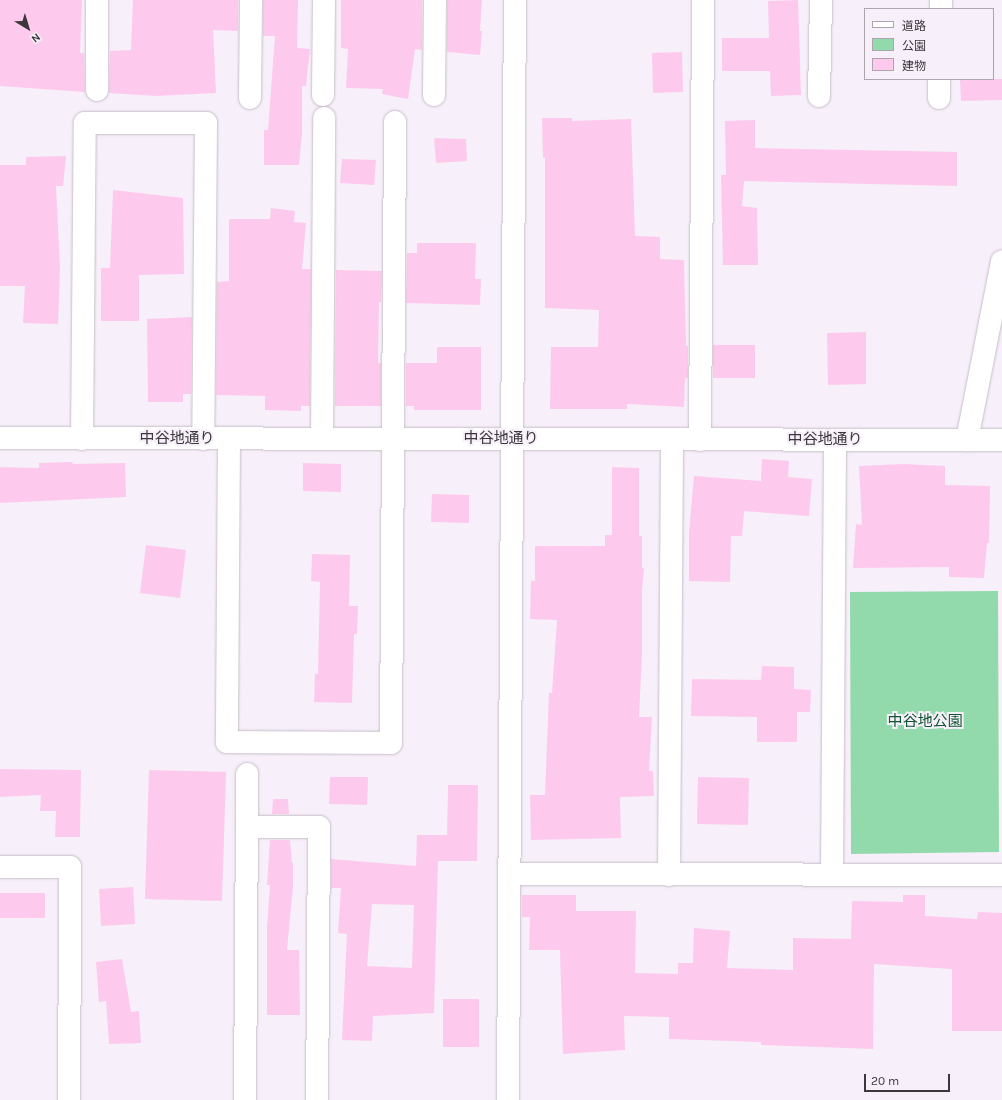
<!DOCTYPE html>
<html>
<head>
<meta charset="utf-8">
<style>
	body { margin:0 }
	#map { position:relative; width:1002px; height:1100px; overflow:hidden; background:#f7eff9; font-family:Karla,"Noto Sans JP",sans-serif }
	div>[style] { position:absolute }
	.green>* { inset:0; background:#92daab }
	.building>* { inset:0; background:#fdcaed }
	.roads { filter:drop-shadow(0 0 1px #c6bec7) drop-shadow(0 0 1px #c6bec7) }
	.minor>* { height:22px; margin:-11px; padding:0 11px; transform-origin:11px; border-radius:11px; background:#fff }
	span { translate:-50% -50%; white-space:nowrap; text-align:center; line-height:1.15; -webkit-text-stroke:4px #f7eff9; paint-order:stroke }
	.street-label { font-size:15px; color:#3b373b }
	.park-label { font-size:15px; color:#0f5631 }
	.legend { position:absolute; left:864px; top:8px; width:130px; height:72px; box-sizing:border-box; background:#f7eff9; border:1px solid #aca5ad; margin:0; padding:5px 7px; list-style:none; font-size:12px; color:#3b373b }
	.legend li { display:flex; align-items:center; gap:8px; height:20px }
	.legend b { width:20px; border:1px solid #aca5ad }
	.north { position:absolute; left:8px; top:8px; width:40px; height:40px; -webkit-text-stroke:3px #f7eff9; paint-order:stroke; rotate:142deg; font-size:11px; font-weight:700; line-height:16px; text-align:center; color:#3b373b }
	.north::after { content:''; display:block; margin:auto; width:14px; height:18px; background:#3b373b; clip-path:polygon(50% 0,100% 100%,50% 72%,0 100%) }
	.scale { position:absolute; left:864px; top:1074px; width:86px; height:18px; box-sizing:border-box; border:2px solid #3b373b; border-top:0; padding-left:5px; font-size:12px; line-height:14px; white-space:nowrap; color:#3b373b; -webkit-text-stroke:3px #f7eff9; paint-order:stroke }
</style>
</head>
<body>
<div id="map">
	<div class="green">
		<div style="clip-path:polygon(998px 591px,999px 852px,851px 854px,850px 592px)"></div>
	</div>
	<div class="building">
		<div style="clip-path:polygon(0 0,82px 0,80px 53px,84px 53px,85px 92px,0 86px)"></div>
		<div style="clip-path:polygon(133px 0,238px 0,238px 31px,213px 30px,216px 93px,157px 96px,109px 93px,110px 51px,131px 50px)"></div>
		<div style="clip-path:polygon(263px 0,298px 0,297px 48px,310px 49px,306px 86px,302px 86px,302px 133px,299px 165px,264px 165px,264px 130px,268px 130px,275px 36px,263px 36px)"></div>
		<div style="clip-path:polygon(341px 0,422px 0,422px 50px,415px 49px,408px 99px,382px 94px,383px 89px,346px 88px,348px 49px,341px 48px)"></div>
		<div style="clip-path:polygon(447px 0,482px 0,480px 31px,482px 31px,480px 55px,447px 52px)"></div>
		<div style="clip-path:polygon(798px 0,801px 95px,771px 96px,770px 71px,722px 71px,722px 38px,769px 38px,768px 1px)"></div>
		<div style="clip-path:polygon(682px 52px,683px 92px,653px 93px,652px 53px)"></div>
		<div style="clip-path:polygon(960px 79px,1002px 79px,1002px 100px,961px 101px)"></div>
		<div style="clip-path:polygon(542px 118px,572px 118px,572px 121px,631px 119px,635px 236px,660px 237px,660px 259px,684px 260px,686px 346px,688px 346px,688px 378px,685px 378px,684px 407px,627px 404px,627px 409px,550px 409px,551px 347px,598px 347px,599px 310px,545px 308px,545px 158px,543px 158px)"></div>
		<div style="clip-path:polygon(755px 120px,755px 148px,957px 152px,957px 186px,744px 181px,742px 206px,757px 208px,758px 265px,723px 265px,721px 175px,726px 175px,725px 121px)"></div>
		<div style="clip-path:polygon(434px 138px,466px 139px,467px 161px,436px 163px)"></div>
		<div style="clip-path:polygon(66px 156px,63px 186px,56px 186px,60px 268px,58px 324px,23px 323px,25px 286px,0 286px,0 165px,26px 165px,26px 157px)"></div>
		<div style="clip-path:polygon(342px 159px,376px 160px,374px 185px,340px 183px)"></div>
		<div style="clip-path:polygon(113px 190px,183px 198px,184px 274px,139px 275px,139px 321px,101px 321px,101px 268px,110px 268px)"></div>
		<div style="clip-path:polygon(271px 208px,295px 211px,294px 222px,306px 223px,302px 269px,311px 269px,310px 406px,301px 406px,301px 411px,265px 410px,265px 396px,216px 395px,217px 282px,229px 281px,229px 219px,270px 219px)"></div>
		<div style="clip-path:polygon(417px 243px,476px 243px,475px 279px,481px 279px,480px 305px,406px 303px,407px 253px,417px 253px)"></div>
		<div style="clip-path:polygon(336px 270px,382px 271px,381px 302px,379px 302px,378px 363px,381px 363px,381px 406px,335px 406px)"></div>
		<div style="clip-path:polygon(192px 317px,191px 394px,183px 394px,183px 402px,148px 402px,147px 319px)"></div>
		<div style="clip-path:polygon(866px 332px,866px 384px,828px 385px,827px 333px)"></div>
		<div style="clip-path:polygon(713px 345px,755px 345px,755px 378px,713px 378px)"></div>
		<div style="clip-path:polygon(437px 347px,481px 347px,481px 410px,414px 410px,414px 406px,406px 406px,406px 363px,437px 363px)"></div>
		<div style="clip-path:polygon(762px 459px,789px 461px,788px 477px,812px 479px,809px 516px,744px 511px,742px 536px,731px 536px,730px 582px,689px 581px,689px 533px,694px 476px,761px 481px)"></div>
		<div style="clip-path:polygon(72px 462px,73px 464px,125px 463px,126px 497px,0 503px,0 467px,39px 468px,39px 463px)"></div>
		<div style="clip-path:polygon(303px 463px,341px 464px,341px 492px,303px 491px)"></div>
		<div style="clip-path:polygon(903px 464px,945px 466px,945px 485px,990px 486px,989px 543px,987px 543px,984px 578px,949px 577px,949px 567px,853px 568px,856px 524px,862px 525px,859px 466px)"></div>
		<div style="clip-path:polygon(612px 467px,639px 468px,639px 536px,642px 536px,642px 568px,644px 568px,642px 590px,642px 654px,639px 717px,652px 717px,649px 771px,653px 771px,654px 796px,620px 797px,621px 838px,531px 840px,530px 795px,545px 795px,549px 693px,552px 693px,557px 620px,530px 619px,531px 581px,535px 581px,535px 546px,605px 546px,605px 535px,612px 535px)"></div>
		<div style="clip-path:polygon(432px 494px,469px 495px,469px 523px,431px 522px)"></div>
		<div style="clip-path:polygon(146px 545px,186px 550px,180px 598px,140px 593px)"></div>
		<div style="clip-path:polygon(312px 554px,350px 555px,349px 606px,358px 606px,357px 634px,354px 634px,352px 703px,314px 702px,315px 674px,318px 674px,320px 582px,311px 581px)"></div>
		<div style="clip-path:polygon(762px 666px,794px 667px,794px 689px,811px 690px,810px 712px,797px 712px,797px 742px,757px 742px,757px 717px,691px 716px,692px 679px,761px 680px)"></div>
		<div style="clip-path:polygon(0 769px,81px 770px,80px 837px,55px 837px,56px 811px,40px 811px,41px 795px,0 797px)"></div>
		<div style="clip-path:polygon(149px 770px,226px 772px,222px 901px,145px 899px)"></div>
		<div style="clip-path:polygon(330px 777px,368px 777px,367px 805px,329px 804px)"></div>
		<div style="clip-path:polygon(698px 777px,749px 778px,748px 825px,697px 824px)"></div>
		<div style="clip-path:polygon(evenodd,448px 785px,478px 785px,477px 861px,438px 861px,434px 1013px,373px 1016px,372px 1041px,342px 1040px,347px 934px,338px 933px,341px 888px,331px 888px,331px 859px,416px 866px,417px 835px,447px 835px,448px 785px,372px 904px,414px 905px,412px 968px,367px 966px,372px 904px)"></div>
		<div style="clip-path:polygon(273px 799px,288px 799px,289px 814px,272px 814px)"></div>
		<div style="clip-path:polygon(270px 840px,290px 840px,292px 863px,293px 863px,293px 886px,287px 950px,299px 950px,300px 1015px,267px 1015px,267px 927px,270px 885px,267px 885px)"></div>
		<div style="clip-path:polygon(133px 887px,135px 924px,101px 926px,99px 889px)"></div>
		<div style="clip-path:polygon(0 893px,45px 893px,45px 918px,0 918px)"></div>
		<div style="clip-path:polygon(522px 895px,576px 895px,576px 911px,636px 911px,635px 973px,678px 974px,678px 963px,693px 963px,694px 928px,730px 931px,727px 968px,793px 970px,793px 938px,851px 939px,852px 901px,903px 902px,903px 895px,925px 895px,925px 916px,977px 919px,978px 912px,1002px 913px,1002px 1031px,952px 1031px,952px 969px,874px 964px,873px 1049px,761px 1045px,761px 1042px,669px 1039px,669px 1017px,624px 1016px,625px 1050px,563px 1054px,560px 950px,529px 950px,530px 917px,522px 917px)"></div>
		<div style="clip-path:polygon(122px 959px,131px 1012px,139px 1011px,141px 1043px,109px 1044px,106px 1001px,99px 1002px,96px 962px)"></div>
		<div style="clip-path:polygon(443px 999px,479px 999px,479px 1047px,443px 1047px)"></div>
	</div>
	<div class="roads">
		<div class="minor">
			<div style="left:941px;top:9px;width:9px;rotate:-90deg"></div>
			<div style="left:97px;top:90px;width:90px;rotate:-90deg"></div>
			<div style="left:323px;top:95px;width:95px;rotate:-89.4deg"></div>
			<div style="left:434px;top:95px;width:95px;rotate:-89.4deg"></div>
			<div style="left:819px;top:96px;width:96px;rotate:-88.8deg"></div>
			<div style="left:250px;top:98px;width:98px;rotate:-89.4deg"></div>
			<div style="left:939px;top:98px;width:19px;rotate:-90deg"></div>
			<div style="left:0;top:438px;width:1002px;rotate:0.11deg"></div>
			<div style="left:82px;top:439px;width:316px;rotate:-89.5deg"></div>
			<div style="left:85px;top:123px;width:121px"></div>
			<div style="left:206px;top:123px;width:316px;rotate:90.5deg"></div>
			<div style="left:229px;top:439px;width:303px;rotate:90.4deg"></div>
			<div style="left:227px;top:742px;width:164px;rotate:0.3deg"></div>
			<div style="left:391px;top:743px;width:621px;rotate:-89.63deg"></div>
			<div style="left:322px;top:439px;width:321px;rotate:-89.6deg"></div>
			<div style="left:700px;top:440px;width:440px;rotate:-89.6deg"></div>
			<div style="left:967px;top:440px;width:182px;rotate:-78.9deg"></div>
			<div style="left:247px;top:827px;width:72px"></div>
			<div style="left:319px;top:827px;width:273px;rotate:90.4deg"></div>
			<div style="left:0;top:867px;width:70px"></div>
			<div style="left:70px;top:867px;width:233px;rotate:90.2deg"></div>
			<div style="left:510px;top:874px;width:492px;rotate:0.1deg"></div>
			<div style="left:669px;top:875px;width:435px;rotate:-89.6deg"></div>
			<div style="left:832px;top:875px;width:435px;rotate:-89.6deg"></div>
			<div style="left:245px;top:1100px;width:326px;rotate:-89.6deg"></div>
			<div style="left:508px;top:1100px;width:1100px;rotate:-89.64deg"></div>
		</div>
	</div>
	<div class="street-label">
		<span style="left:177px;top:439px">中谷地通り</span>
		<span style="left:501px;top:439px">中谷地通り</span>
		<span style="left:825px;top:440px">中谷地通り</span>
	</div>
	<div class="park-label">
		<span style="left:925px;top:722px">中谷地公園</span>
	</div>
	<ul class="legend">
	<li><b style="height:5px;background:#fff"></b>道路</li>
	<li><b style="height:11px;background:#92daab"></b>公園</li>
	<li><b style="height:11px;background:#fdcaed"></b>建物</li>
	</ul>
	<div class="north">N</div>
	<div class="scale">20 m</div>
</div>
</body>
</html>
